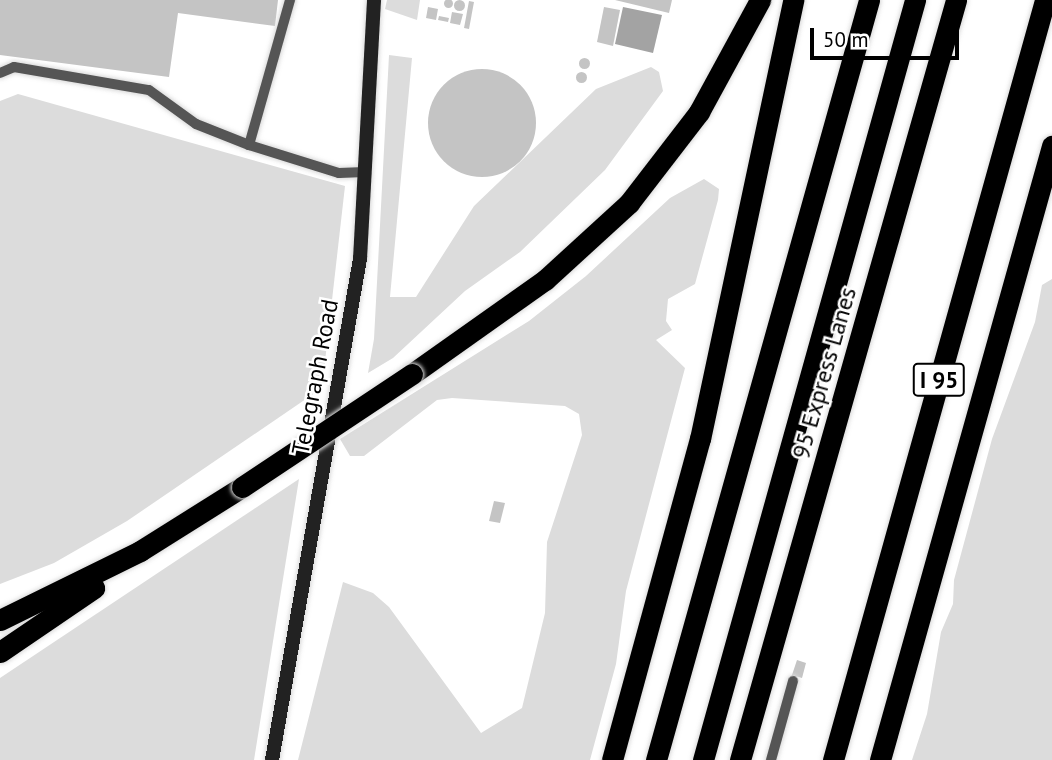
<!DOCTYPE html>
<html>
<head>
<meta charset="utf-8">
<style>
	body { margin:0 }
	#map { position:relative; width:1052px; height:760px; overflow:hidden; background:#fff; font-family:"PT Sans",sans-serif }
	div>[style] { position:absolute }
	.green>* { inset:0; background:#dcdcdc }
	.water>* { inset:0; background:#a3a3a3 }
	.building>* { inset:0; background:#c4c4c4 }
	.round { border-radius:50% }
	.roads { filter:drop-shadow(0 0 2px #dbdbdb) drop-shadow(0 0 2px #dbdbdb) }
	.lane>* { height:10px; margin:-5px; padding:0 5px; transform-origin:5px; border-radius:5px; background:#555 }
	.secondary>* { height:14px; margin:-7px; padding:0 7px; transform-origin:7px; border-radius:7px; background:#222 }
	.highway>* { height:21px; margin:-10.5px; padding:0 10.5px; transform-origin:10.5px; border-radius:10.5px; background:#000 }
	.bridges { filter:drop-shadow(0 0 2px #dbdbdb) drop-shadow(0 0 2px #dbdbdb) }
	.highway-bridge>* { height:21px; margin:-10.5px; padding:0 10.5px; transform-origin:10.5px; border-radius:10.5px; background:#000 }
	span { translate:-50% -50%; white-space:nowrap; text-align:center; line-height:1.15; -webkit-text-stroke:5px #fff; paint-order:stroke }
	.shield-label span { padding:2px 5px; background:#fff; border:2px solid; border-radius:5px; -webkit-text-stroke-width:0 }
	.shield-label { font-size:23px; color:#000; font-weight:700 }
	.street-label { font-size:24px; color:#000 }
	.scale { position:absolute; left:810px; top:28px; width:149px; height:32px; box-sizing:border-box; border:4px solid #000; border-top:0; padding-left:9px; font-size:21px; line-height:24px; white-space:nowrap; color:#000; -webkit-text-stroke:5px #fff; paint-order:stroke }
</style>
</head>
<body>
<div id="map">
	<div class="green">
		<div style="clip-path:polygon(387px 0,420px 0,417px 20px,385px 9px)"></div>
		<div style="clip-path:polygon(389px 55px,412px 58px,390px 297px,416px 297px,474px 206px,596px 89px,651px 67px,659px 72px,663px 91px,605px 170px,520px 252px,465px 291px,393px 358px,368px 373px,374px 339px)"></div>
		<div style="clip-path:polygon(18px 94px,345px 186px,322px 388px,127px 521px,54px 563px,0 584px,0 101px)"></div>
		<div style="clip-path:polygon(704px 179px,719px 189px,718px 200px,695px 284px,668px 299px,666px 321px,672px 330px,656px 340px,685px 368px,626px 591px,616px 664px,590px 760px,298px 760px,343px 582px,373px 593px,389px 607px,481px 733px,522px 708px,545px 613px,547px 542px,582px 435px,579px 414px,565px 406px,452px 398px,437px 400px,364px 456px,350px 456px,340px 439px,529px 321px,586px 276px,670px 198px)"></div>
		<div style="clip-path:polygon(1052px 279px,1052px 760px,912px 760px,927px 714px,941px 632px,953px 604px,954px 580px,992px 439px,1035px 322px,1042px 285px)"></div>
		<div style="clip-path:polygon(299px 479px,254px 760px,0 760px,0 678px)"></div>
	</div>
	<div class="water">
		<div style="clip-path:polygon(623px 7px,662px 15px,653px 53px,615px 44px)"></div>
	</div>
	<div class="building">
		<div class="round" style="left:443.5px;top:-1.5px;width:9px;height:9px"></div>
		<div class="round" style="left:453.5px;top:-0.5px;width:11px;height:11px"></div>
		<div style="clip-path:polygon(0 0,278px 0,275px 26px,178px 13px,169px 77px,0 55px)"></div>
		<div style="clip-path:polygon(615px 0,672px 0,669px 13px)"></div>
		<div style="clip-path:polygon(469px 1px,474px 2px,469px 29px,464px 28px)"></div>
		<div style="clip-path:polygon(428px 7px,438px 9px,436px 20px,426px 18px)"></div>
		<div style="clip-path:polygon(604px 7px,620px 10px,613px 46px,597px 42px)"></div>
		<div style="clip-path:polygon(452px 12px,463px 14px,460px 25px,450px 23px)"></div>
		<div style="clip-path:polygon(439px 16px,449px 18px,448px 22px,438px 20px)"></div>
		<div class="round" style="left:578.5px;top:57.5px;width:11px;height:11px"></div>
		<div class="round" style="left:428px;top:69px;width:108px;height:108px"></div>
		<div class="round" style="left:575.5px;top:71.5px;width:11px;height:11px"></div>
		<div style="clip-path:polygon(494px 501px,505px 503px,500px 523px,489px 521px)"></div>
		<div style="clip-path:polygon(797px 660px,806px 663px,802px 678px,792px 675px)"></div>
	</div>
	<div class="roads">
		<div class="lane">
			<div style="left:0;top:73px;width:15px;rotate:-23deg"></div>
			<div style="left:14px;top:67px;width:137px;rotate:9.7deg"></div>
			<div style="left:149px;top:90px;width:58px;rotate:35.9deg"></div>
			<div style="left:196px;top:124px;width:57px;rotate:21.6deg"></div>
			<div style="left:249px;top:145px;width:94px;rotate:17.3deg"></div>
			<div style="left:339px;top:173px;width:26px;rotate:-2deg"></div>
			<div style="left:249px;top:145px;width:151px;rotate:-74.2deg"></div>
			<div style="left:771px;top:760px;width:82px;rotate:-74.4deg"></div>
		</div>
		<div class="secondary">
			<div style="left:272px;top:760px;width:509px;rotate:-80.04deg"></div>
			<div style="left:360px;top:259px;width:259px;rotate:-86.9deg"></div>
		</div>
		<div class="highway">
			<div style="left:412px;top:374px;width:163px;rotate:-35.3deg"></div>
			<div style="left:545px;top:280px;width:114px;rotate:-42.5deg"></div>
			<div style="left:629px;top:203px;width:115px;rotate:-52.4deg"></div>
			<div style="left:699px;top:112px;width:128px;rotate:-61.4deg"></div>
			<div style="left:0;top:620px;width:156px;rotate:-26.2deg"></div>
			<div style="left:140px;top:551px;width:120px;rotate:-32.1deg"></div>
			<div style="left:0;top:652px;width:114px;rotate:-34.2deg"></div>
			<div style="left:612px;top:760px;width:333px;rotate:-74.7deg"></div>
			<div style="left:700px;top:439px;width:449px;rotate:-78deg"></div>
			<div style="left:656px;top:760px;width:789px;rotate:-74.34deg"></div>
			<div style="left:703px;top:760px;width:789px;rotate:-74.41deg"></div>
			<div style="left:740px;top:760px;width:790px;rotate:-74.13deg"></div>
			<div style="left:833px;top:760px;width:789px;rotate:-74.41deg"></div>
			<div style="left:880px;top:760px;width:638px;rotate:-74.35deg"></div>
		</div>
	</div>
	<div class="bridges">
		<div class="highway-bridge">
			<div style="left:242px;top:487px;width:204px;rotate:-33.6deg"></div>
		</div>
	</div>
	<div class="shield-label">
		<span style="left:939px;top:380px">I 95</span>
	</div>
	<div class="street-label">
		<span style="left:824px;top:373px;rotate:-74deg">95 Express Lanes</span>
		<span style="left:315px;top:377px;rotate:-79deg">Telegraph Road</span>
	</div>
	<div class="scale">50 m</div>
</div>
</body>
</html>
